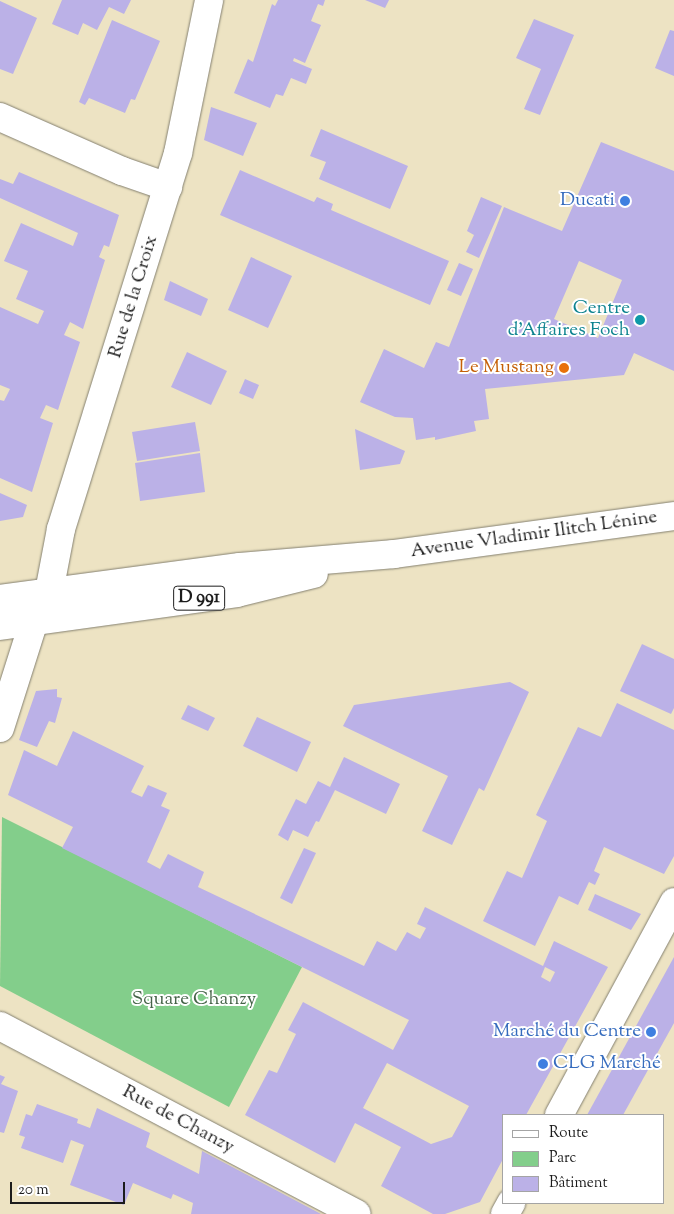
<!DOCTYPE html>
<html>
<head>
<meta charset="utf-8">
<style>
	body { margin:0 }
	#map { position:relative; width:674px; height:1214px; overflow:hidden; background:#ede3c3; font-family:"Sorts Mill Goudy",serif }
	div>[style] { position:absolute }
	.green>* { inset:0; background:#83ce8b }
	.building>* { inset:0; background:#bbb1e7 }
	.roads { filter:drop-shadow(0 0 1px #848070) drop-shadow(0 0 1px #848070) }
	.street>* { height:28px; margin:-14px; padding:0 14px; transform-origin:14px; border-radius:14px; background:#fff }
	.primary>* { height:28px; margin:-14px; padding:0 14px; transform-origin:14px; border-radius:14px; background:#fff }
	.dots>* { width:14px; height:14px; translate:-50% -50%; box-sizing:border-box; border:2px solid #fff; border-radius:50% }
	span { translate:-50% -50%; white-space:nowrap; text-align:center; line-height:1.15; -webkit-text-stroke:4px #fff; paint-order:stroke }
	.shield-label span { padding:1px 4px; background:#fff; border:1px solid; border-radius:4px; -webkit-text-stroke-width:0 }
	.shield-label { font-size:18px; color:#1c1c1c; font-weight:700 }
	.shop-label { font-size:19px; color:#366cbe }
	.right { translate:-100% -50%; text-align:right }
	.left { translate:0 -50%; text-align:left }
	.street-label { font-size:19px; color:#1c1c1c }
	.culture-label { font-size:19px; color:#0d838f }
	.food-label { font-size:19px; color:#c56008 }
	.park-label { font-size:19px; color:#456348 }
	.legend { position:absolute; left:502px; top:1114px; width:162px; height:90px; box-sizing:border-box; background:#fff; border:1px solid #a4a4a4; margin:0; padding:6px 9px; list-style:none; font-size:15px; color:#1c1c1c }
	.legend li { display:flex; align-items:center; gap:10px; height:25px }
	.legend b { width:25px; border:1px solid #a4a4a4 }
	.scale { position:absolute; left:10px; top:1182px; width:115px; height:22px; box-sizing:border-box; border:2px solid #1c1c1c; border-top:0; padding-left:6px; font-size:15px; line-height:18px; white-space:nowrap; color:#1c1c1c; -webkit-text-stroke:4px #fff; paint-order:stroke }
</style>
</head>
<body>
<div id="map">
	<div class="green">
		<div style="clip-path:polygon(2px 817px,302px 967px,229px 1107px,0 986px)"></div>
	</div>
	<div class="building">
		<div style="clip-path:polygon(62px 0,131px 0,124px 14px,109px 7px,97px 30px,83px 23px,78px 35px,52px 24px)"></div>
		<div style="clip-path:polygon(278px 0,325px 0,323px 6px,318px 4px,311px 21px,321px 25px,305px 63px,294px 58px,293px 61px,312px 69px,306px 84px,291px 78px,283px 96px,276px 94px,270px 108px,234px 93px,248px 59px,253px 62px,272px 4px,275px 6px)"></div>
		<div style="clip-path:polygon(365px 0,389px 0,385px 8px)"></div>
		<div style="clip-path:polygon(0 1px,37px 18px,13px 74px,0 69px)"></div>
		<div style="clip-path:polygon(534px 19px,574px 35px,540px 115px,524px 109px,541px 69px,516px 58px)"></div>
		<div style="clip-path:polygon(112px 20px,160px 41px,135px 100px,131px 99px,125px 113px,89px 98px,85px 105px,79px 102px)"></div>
		<div style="clip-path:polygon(670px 30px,674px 31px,674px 76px,655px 68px)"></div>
		<div style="clip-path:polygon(211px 107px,257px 123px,243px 156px,204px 140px)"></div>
		<div style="clip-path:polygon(321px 129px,408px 166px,390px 209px,319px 179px,326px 162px,310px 156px)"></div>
		<div style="clip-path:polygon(evenodd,601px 142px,674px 171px,674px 371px,634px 353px,624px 375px,485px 389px,489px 419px,474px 421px,476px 431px,435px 440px,435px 437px,416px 440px,413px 418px,395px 417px,360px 402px,384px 349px,424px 368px,436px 342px,449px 347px,504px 207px,562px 231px,601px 142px,579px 261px,622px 280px,598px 338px,554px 319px,579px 261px)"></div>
		<div style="clip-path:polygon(240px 170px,314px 202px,317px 197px,333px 204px,331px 210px,449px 261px,430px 305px,220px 215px)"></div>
		<div style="clip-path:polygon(19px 172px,119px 215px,109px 247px,104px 245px,99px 257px,105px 260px,83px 329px,70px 322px,64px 335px,80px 342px,58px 410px,46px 405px,40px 418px,53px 423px,32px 492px,0 478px,0 400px,4px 401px,10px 389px,0 385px,0 307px,38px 324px,44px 311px,16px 299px,28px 271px,4px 261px,21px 223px,73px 246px,78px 233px,0 198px,0 179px,13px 184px)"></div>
		<div style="clip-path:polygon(481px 197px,502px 206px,479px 258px,466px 252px,474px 235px,467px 231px)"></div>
		<div style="clip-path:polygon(251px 257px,292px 276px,268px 328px,228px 310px)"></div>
		<div style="clip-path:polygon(459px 263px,473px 269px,461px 296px,447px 290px)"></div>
		<div style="clip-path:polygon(170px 281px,208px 299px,201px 316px,164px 300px)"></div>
		<div style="clip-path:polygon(187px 352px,227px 371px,211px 405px,171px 387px)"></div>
		<div style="clip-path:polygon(245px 379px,259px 385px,253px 399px,239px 393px)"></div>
		<div style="clip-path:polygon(195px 422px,200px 451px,137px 461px,132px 432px)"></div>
		<div style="clip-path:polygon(355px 429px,405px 451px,400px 464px,360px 470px)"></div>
		<div style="clip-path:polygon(200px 453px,205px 492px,140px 501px,135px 463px)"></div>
		<div style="clip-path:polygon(0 493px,27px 505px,23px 517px,0 521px)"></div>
		<div style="clip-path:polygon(642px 644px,674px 659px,674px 708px,671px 714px,620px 691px)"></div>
		<div style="clip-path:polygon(510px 682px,529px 692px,484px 791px,479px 788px,452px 845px,422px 831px,448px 776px,343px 726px,354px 705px)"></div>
		<div style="clip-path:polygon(57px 689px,57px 697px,62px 698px,55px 723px,49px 721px,37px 747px,19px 740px,36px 691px)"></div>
		<div style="clip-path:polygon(617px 703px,674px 730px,674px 856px,664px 874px,604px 847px,594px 871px,600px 874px,595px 885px,589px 882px,578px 905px,559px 896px,535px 946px,483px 921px,507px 871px,522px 878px,547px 821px,536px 815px,578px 727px,601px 737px)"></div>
		<div style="clip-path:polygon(188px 705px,215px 718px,208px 731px,181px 719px)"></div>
		<div style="clip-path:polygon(257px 717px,311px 742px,297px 772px,243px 746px)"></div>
		<div style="clip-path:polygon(evenodd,73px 731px,144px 766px,131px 792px,142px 797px,148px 785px,167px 793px,161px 806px,170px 810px,147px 862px,160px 869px,168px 854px,204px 872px,198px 887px,364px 966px,377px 941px,396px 951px,407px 932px,420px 939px,426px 928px,417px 924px,425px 907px,543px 966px,554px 941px,608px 967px,526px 1115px,503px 1115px,503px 1159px,480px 1202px,445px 1214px,433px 1214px,381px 1186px,401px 1147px,355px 1123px,335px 1163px,245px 1115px,269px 1070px,277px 1073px,296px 1034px,288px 1030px,303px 1002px,393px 1050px,409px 1020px,62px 848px,73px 827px,8px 795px,24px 750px,57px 766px,73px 731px,545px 967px,555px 972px,550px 982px,541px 977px,545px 967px,73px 731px,387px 1063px,469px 1106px,452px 1137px,431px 1144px,363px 1108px,387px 1063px)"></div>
		<div style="clip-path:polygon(344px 757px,400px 784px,386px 814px,335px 790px,319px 822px,316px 821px,308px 837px,293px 830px,288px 841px,278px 835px,296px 799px,306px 804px,318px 781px,330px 787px)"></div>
		<div style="clip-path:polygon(304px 848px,316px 853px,292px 904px,280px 898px)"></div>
		<div style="clip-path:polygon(595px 894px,641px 914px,631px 930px,588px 910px)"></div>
		<div style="clip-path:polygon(674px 957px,674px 1023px,623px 1115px,587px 1115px)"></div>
		<div style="clip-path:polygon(0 1075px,5px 1077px,1px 1084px,18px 1091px,4px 1133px,0 1132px)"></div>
		<div style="clip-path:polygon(37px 1104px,78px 1119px,77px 1123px,90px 1128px,97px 1108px,150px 1133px,146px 1147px,199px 1174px,202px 1151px,321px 1214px,191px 1214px,193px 1203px,173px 1194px,171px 1199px,133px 1183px,124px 1205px,70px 1185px,84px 1145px,71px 1140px,63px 1163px,21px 1148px,25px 1137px,19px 1135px,26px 1114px,32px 1116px)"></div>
	</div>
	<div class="roads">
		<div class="street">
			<div style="left:0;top:117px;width:133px;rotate:23.9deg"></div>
			<div style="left:122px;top:171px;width:49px;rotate:19.2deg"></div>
			<div style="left:49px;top:592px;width:64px;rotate:-79.2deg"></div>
			<div style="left:61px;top:529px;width:394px;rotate:-72.7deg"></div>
			<div style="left:178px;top:153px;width:156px;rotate:-78.5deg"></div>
			<div style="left:0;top:728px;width:112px;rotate:-72.4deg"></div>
			<div style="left:0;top:1026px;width:403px;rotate:27.8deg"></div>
			<div style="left:559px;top:1115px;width:242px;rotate:-61.6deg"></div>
			<div style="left:505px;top:1214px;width:13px;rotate:-61deg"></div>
		</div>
		<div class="primary">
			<div style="left:0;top:599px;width:242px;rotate:-7.6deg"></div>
			<div style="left:240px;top:567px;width:155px;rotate:-4.8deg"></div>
			<div style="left:394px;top:554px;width:283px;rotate:-7.7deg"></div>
			<div style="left:0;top:626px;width:239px;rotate:-7.9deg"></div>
			<div style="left:237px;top:593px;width:79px;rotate:-13.9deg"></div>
		</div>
	</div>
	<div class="dots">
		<div style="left:625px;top:201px;background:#3f7fe0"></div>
		<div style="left:640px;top:320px;background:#0f9aa8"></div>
		<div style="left:564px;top:368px;background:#e8710a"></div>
		<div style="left:651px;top:1032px;background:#3f7fe0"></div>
		<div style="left:543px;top:1064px;background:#3f7fe0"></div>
	</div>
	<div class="shield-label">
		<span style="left:199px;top:598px">D 991</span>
	</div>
	<div class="shop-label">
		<span class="right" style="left:615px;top:201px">Ducati</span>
		<span class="right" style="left:641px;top:1032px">Marché du Centre</span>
		<span class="left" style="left:553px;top:1064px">CLG Marché</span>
	</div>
	<div class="street-label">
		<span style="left:134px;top:297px;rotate:-73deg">Rue de la Croix</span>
		<span style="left:534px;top:535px;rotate:-8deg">Avenue Vladimir Ilitch Lénine</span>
		<span style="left:178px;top:1120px;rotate:28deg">Rue de Chanzy</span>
	</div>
	<div class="culture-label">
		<span class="right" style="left:630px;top:320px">Centre<br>d'Affaires Foch</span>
	</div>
	<div class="food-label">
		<span class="right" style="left:554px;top:368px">Le Mustang</span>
	</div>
	<div class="park-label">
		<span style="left:194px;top:1000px">Square Chanzy</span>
	</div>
	<ul class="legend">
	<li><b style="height:6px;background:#fff"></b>Route</li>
	<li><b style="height:14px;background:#83ce8b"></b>Parc</li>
	<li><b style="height:14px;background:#bbb1e7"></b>Bâtiment</li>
	</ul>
	<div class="scale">20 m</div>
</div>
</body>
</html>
